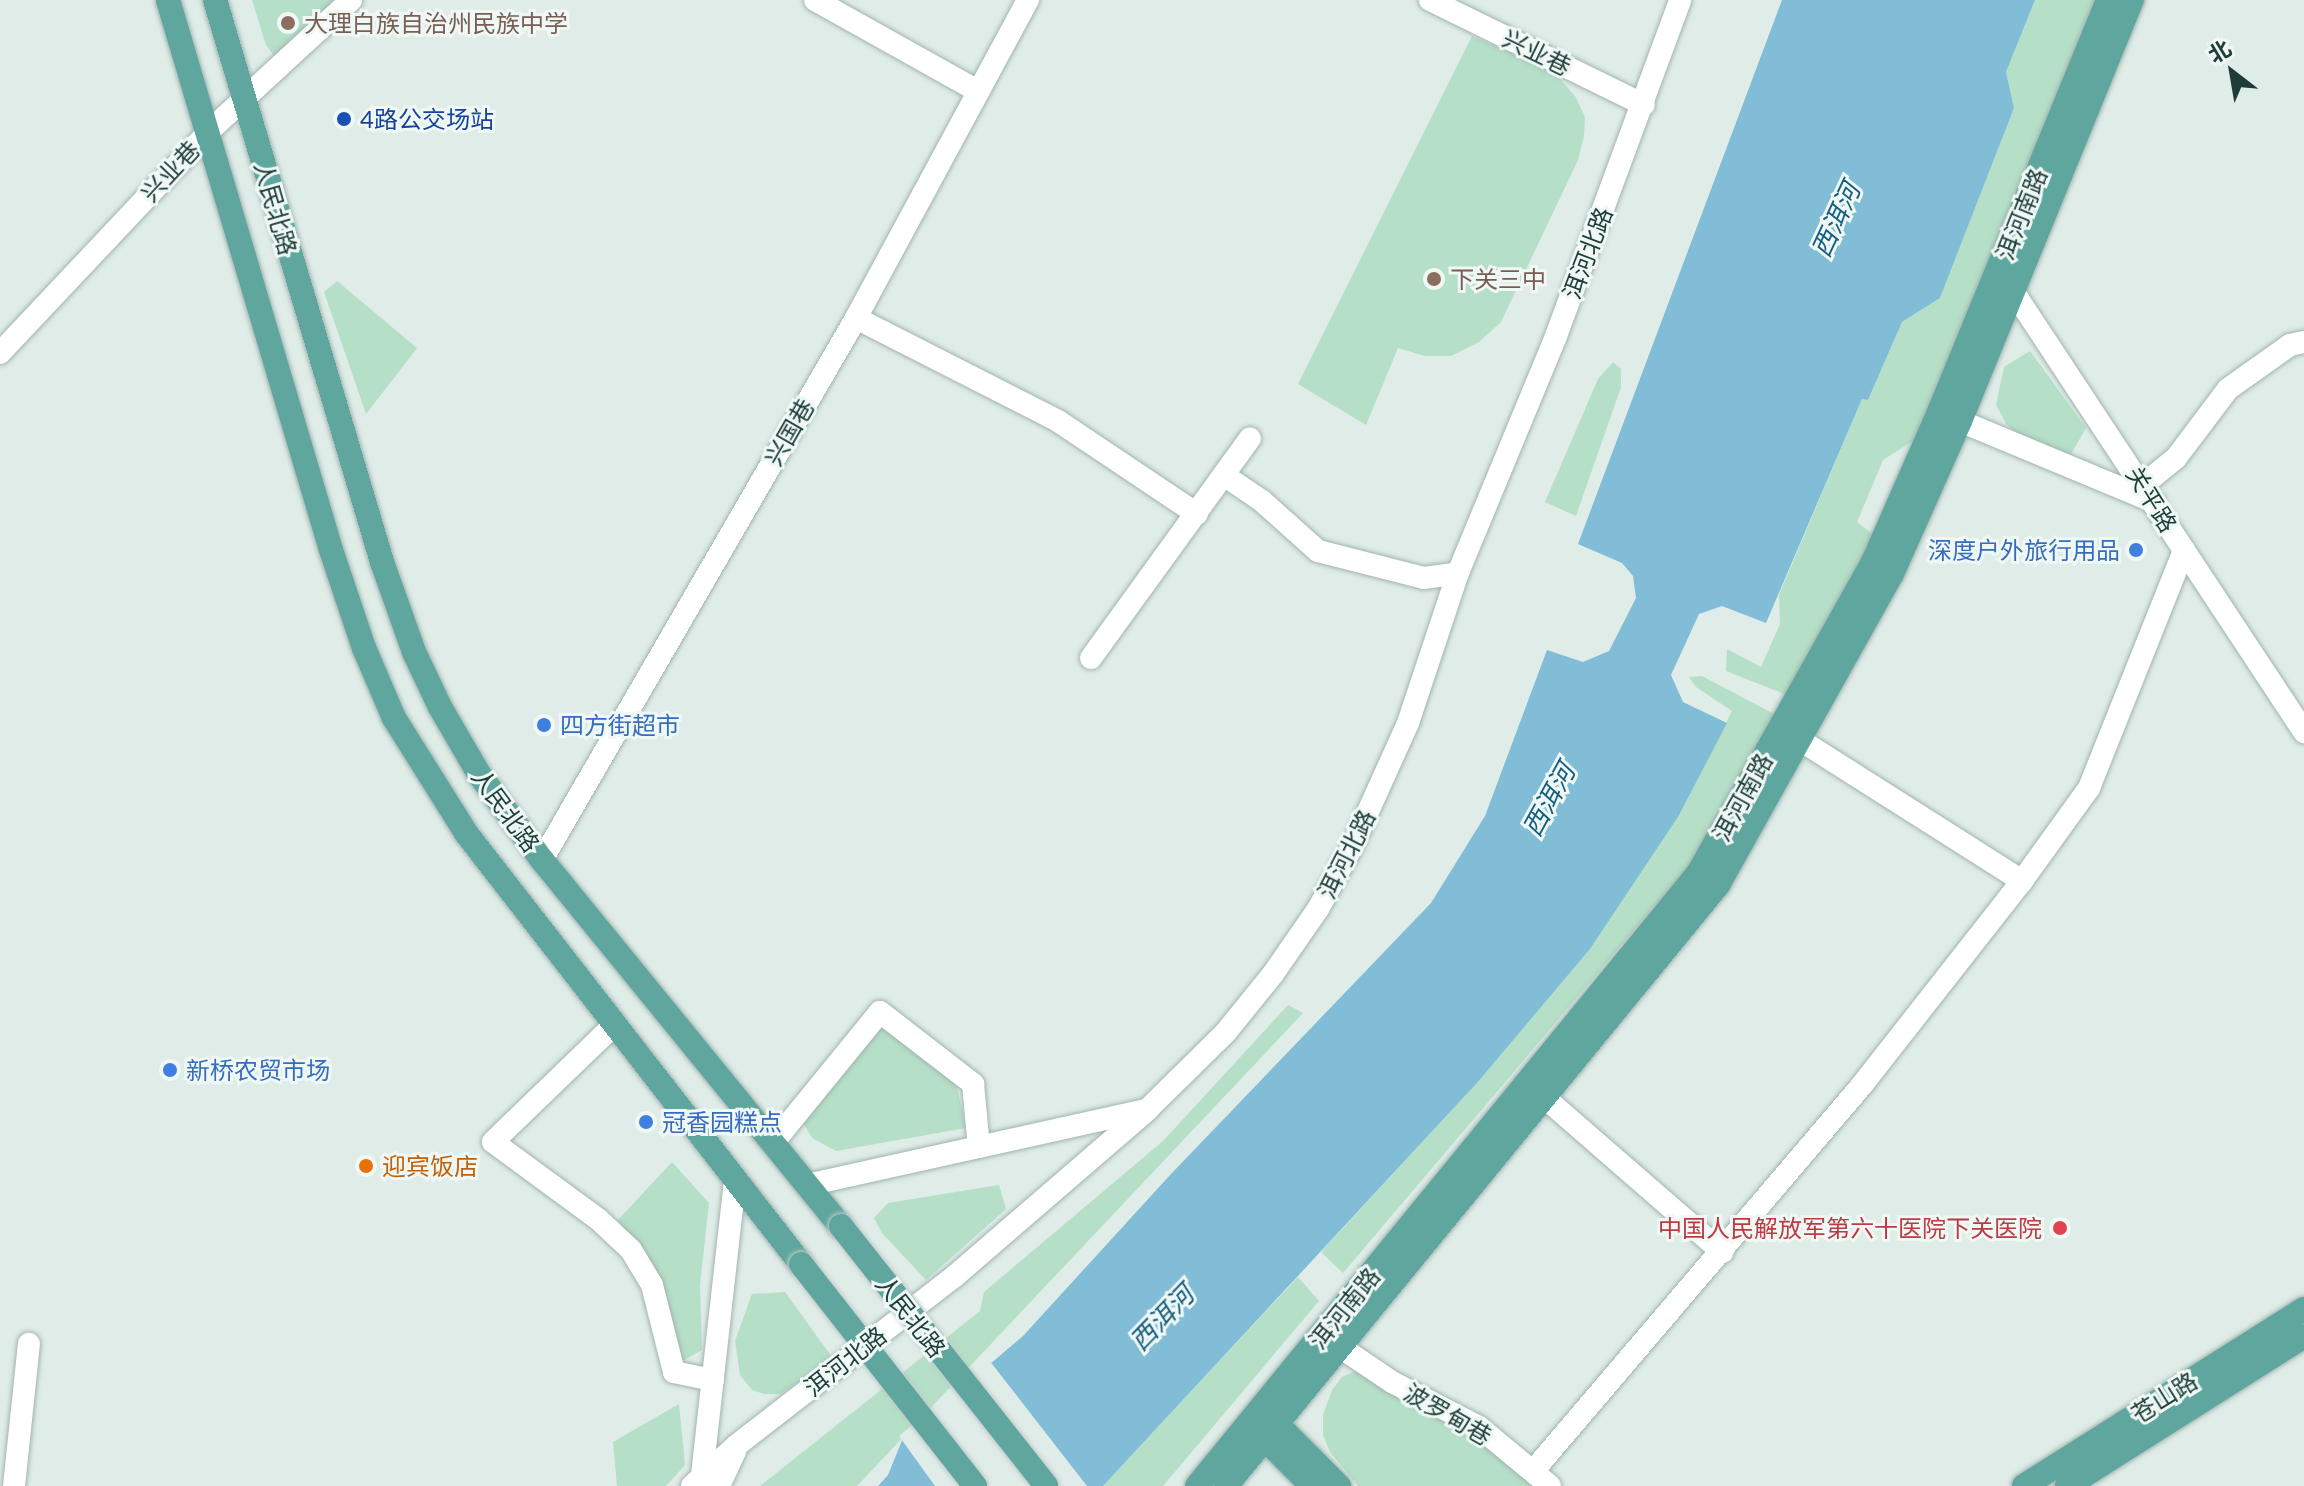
<!DOCTYPE html>
<html>
<head>
<meta charset="utf-8">
<style>
	body { margin:0 }
	#map { position:relative; width:2304px; height:1486px; overflow:hidden; background:#dfece8; font-family:Lato,"Noto Sans SC",sans-serif }
	div>[style] { position:absolute }
	.green>* { inset:0; background:#b5dfc7 }
	.water>* { inset:0; background:#81bdd7 }
	.pier>* { inset:0; background:#dfece8 }
	.roads { filter:drop-shadow(0 0 2px #a1b4b0) drop-shadow(0 0 2px #a1b4b0) }
	.minor>* { height:22px; margin:-11px; padding:0 11px; transform-origin:11px; border-radius:11px; background:#fff }
	.major>* { height:24px; margin:-12px; padding:0 12px; transform-origin:12px; border-radius:12px; background:#5fa69e }
	.bridges { filter:drop-shadow(0 0 2px #c0c9c8) drop-shadow(0 0 2px #c0c9c8) }
	.major-bridge>* { height:24px; margin:-12px; padding:0 12px; transform-origin:12px; border-radius:12px; background:#5fa69e }
	.dots>* { width:22px; height:22px; translate:-50% -50%; box-sizing:border-box; border:4px solid #eff8f5; border-radius:50% }
	span { translate:-50% -50%; white-space:nowrap; text-align:center; line-height:1.15; -webkit-text-stroke:6px #eff8f5; paint-order:stroke }
	.education-label { font-size:24px; color:#785e54 }
	.left { translate:0 -50%; text-align:left }
	.street-label { font-size:24px; color:#1e3d39 }
	.transit-label { font-size:24px; color:#164399 }
	.shop-label { font-size:24px; color:#366cbe }
	.right { translate:-100% -50%; text-align:right }
	.food-label { font-size:24px; color:#c56008 }
	.health-label { font-size:24px; color:#be3a42 }
	.water-label { font-size:26px; color:#135d7f; font-style:italic }
	.north { position:absolute; left:2192px; top:32px; width:80px; height:80px; -webkit-text-stroke:6px #eff8f5; paint-order:stroke; rotate:329deg; font-size:22px; font-weight:700; line-height:32px; text-align:center; color:#1e3d39 }
	.north::after { content:''; display:block; margin:auto; width:28px; height:36px; background:#1e3d39; clip-path:polygon(50% 0,100% 100%,50% 72%,0 100%) }
</style>
</head>
<body>
<div id="map">
	<div class="green">
		<div style="clip-path:polygon(252px 0,341px 0,278px 61px,266px 45px)"></div>
		<div style="clip-path:polygon(2035px 0,2095px 0,1916px 439px,1883px 460px,1857px 522px,1874px 535px,1787px 695px,1726px 671px,1727px 649px,1761px 667px,1780px 624px,1779px 595px,1862px 399px,1868px 400px,1902px 322px,1940px 298px,2014px 108px,2006px 72px)"></div>
		<div style="clip-path:polygon(1472px 36px,1537px 64px,1560px 79px,1575px 96px,1585px 117px,1584px 136px,1578px 160px,1501px 322px,1479px 342px,1451px 356px,1425px 356px,1398px 348px,1366px 425px,1298px 384px)"></div>
		<div style="clip-path:polygon(337px 281px,417px 348px,366px 414px,324px 292px)"></div>
		<div style="clip-path:polygon(2030px 351px,2086px 428px,2071px 454px,2025px 440px,2007px 425px,1996px 405px,2004px 367px)"></div>
		<div style="clip-path:polygon(1613px 362px,1621px 369px,1621px 387px,1576px 516px,1545px 502px,1598px 379px)"></div>
		<div style="clip-path:polygon(1702px 676px,1778px 716px,1691px 863px,1343px 1273px,1321px 1252px,1477px 1083px,1590px 949px,1678px 817px,1732px 711px,1696px 687px,1689px 677px)"></div>
		<div style="clip-path:polygon(1288px 1005px,1303px 1013px,857px 1486px,760px 1486px,980px 1311px,984px 1292px,1163px 1141px)"></div>
		<div style="clip-path:polygon(881px 1018px,954px 1074px,966px 1128px,836px 1151px,812px 1138px,801px 1119px)"></div>
		<div style="clip-path:polygon(672px 1162px,709px 1203px,700px 1285px,702px 1350px,684px 1360px,668px 1357px,644px 1305px,648px 1266px,618px 1220px)"></div>
		<div style="clip-path:polygon(999px 1185px,1006px 1209px,926px 1280px,882px 1233px,874px 1218px,888px 1203px)"></div>
		<div style="clip-path:polygon(1298px 1277px,1319px 1301px,1163px 1486px,1103px 1486px)"></div>
		<div style="clip-path:polygon(785px 1292px,832px 1357px,781px 1394px,764px 1394px,752px 1390px,740px 1375px,735px 1341px,752px 1294px)"></div>
		<div style="clip-path:polygon(1358px 1370px,1461px 1426px,1539px 1486px,1358px 1486px,1330px 1452px,1323px 1435px,1323px 1415px,1332px 1390px,1342px 1377px)"></div>
		<div style="clip-path:polygon(679px 1404px,685px 1465px,666px 1486px,617px 1486px,613px 1442px)"></div>
	</div>
	<div class="water">
		<div style="clip-path:polygon(1782px 0,2035px 0,2006px 72px,2014px 108px,1940px 298px,1902px 322px,1868px 400px,1862px 399px,1766px 623px,1722px 606px,1699px 614px,1671px 675px,1683px 702px,1727px 723px,1678px 817px,1590px 949px,1477px 1083px,1103px 1486px,878px 1486px,888px 1475px,903px 1438px,1023px 1336px,1171px 1174px,1431px 903px,1485px 816px,1547px 650px,1583px 662px,1609px 651px,1636px 598px,1633px 576px,1622px 563px,1578px 544px)"></div>
	</div>
	<div class="pier">
		<div style="clip-path:polygon(989px 1360px,1087px 1486px,935px 1486px,899px 1436px)"></div>
	</div>
	<div class="roads">
		<div class="minor">
			<div style="left:815px;top:0;width:187px;rotate:29.2deg"></div>
			<div style="left:1430px;top:0;width:238px;rotate:26.1deg"></div>
			<div style="left:2005px;top:279px;width:543px;rotate:56.57deg"></div>
			<div style="left:856px;top:318px;width:227px;rotate:27deg"></div>
			<div style="left:1058px;top:421px;width:167px;rotate:33.8deg"></div>
			<div style="left:0;top:353px;width:302px;rotate:-46.7deg"></div>
			<div style="left:207px;top:133px;width:196px;rotate:-42.7deg"></div>
			<div style="left:1960px;top:421px;width:211px;rotate:22.6deg"></div>
			<div style="left:1225px;top:476px;width:45px;rotate:34deg"></div>
			<div style="left:1262px;top:501px;width:75px;rotate:41.8deg"></div>
			<div style="left:1318px;top:551px;width:109px;rotate:14.3deg"></div>
			<div style="left:1424px;top:578px;width:34px;rotate:-8deg"></div>
			<div style="left:2144px;top:484px;width:41px;rotate:-39.1deg"></div>
			<div style="left:2176px;top:458px;width:86px;rotate:-53deg"></div>
			<div style="left:2228px;top:389px;width:76px;rotate:-35.4deg"></div>
			<div style="left:2290px;top:345px;width:14px;rotate:-12deg"></div>
			<div style="left:1091px;top:658px;width:271px;rotate:-54.1deg"></div>
			<div style="left:1800px;top:740px;width:263px;rotate:32.4deg"></div>
			<div style="left:542px;top:860px;width:626px;rotate:-59.91deg"></div>
			<div style="left:856px;top:318px;width:362px;rotate:-61.6deg"></div>
			<div style="left:614px;top:1025px;width:168px;rotate:136deg"></div>
			<div style="left:493px;top:1142px;width:130px;rotate:36.3deg"></div>
			<div style="left:598px;top:1219px;width:45px;rotate:43.2deg"></div>
			<div style="left:631px;top:1250px;width:41px;rotate:59deg"></div>
			<div style="left:652px;top:1285px;width:90px;rotate:75.8deg"></div>
			<div style="left:674px;top:1372px;width:40px;rotate:12deg"></div>
			<div style="left:1545px;top:1098px;width:235px;rotate:41deg"></div>
			<div style="left:773px;top:1143px;width:169px;rotate:-50.8deg"></div>
			<div style="left:880px;top:1012px;width:118px;rotate:37.7deg"></div>
			<div style="left:973px;top:1084px;width:63px;rotate:84.6deg"></div>
			<div style="left:807px;top:1185px;width:347px;rotate:-12.5deg"></div>
			<div style="left:1340px;top:1347px;width:63px;rotate:33.9deg"></div>
			<div style="left:1392px;top:1382px;width:98px;rotate:27.3deg"></div>
			<div style="left:1479px;top:1427px;width:92px;rotate:39.7deg"></div>
			<div style="left:1534px;top:1470px;width:506px;rotate:-49.57deg"></div>
			<div style="left:1862px;top:1085px;width:259px;rotate:-51.9deg"></div>
			<div style="left:2022px;top:881px;width:115px;rotate:-54.2deg"></div>
			<div style="left:2089px;top:788px;width:256px;rotate:-68.2deg"></div>
			<div style="left:702px;top:1475px;width:297px;rotate:-83.6deg"></div>
			<div style="left:14px;top:1486px;width:143px;rotate:-84deg"></div>
			<div style="left:692px;top:1486px;width:61px;rotate:-42.3deg"></div>
			<div style="left:737px;top:1445px;width:276px;rotate:-37.8deg"></div>
			<div style="left:955px;top:1276px;width:254px;rotate:-40.8deg"></div>
			<div style="left:1147px;top:1110px;width:111px;rotate:-44.6deg"></div>
			<div style="left:1226px;top:1032px;width:75px;rotate:-51deg"></div>
			<div style="left:1273px;top:974px;width:79px;rotate:-55.3deg"></div>
			<div style="left:1318px;top:909px;width:73px;rotate:-61.3deg"></div>
			<div style="left:1353px;top:845px;width:134px;rotate:-65.7deg"></div>
			<div style="left:1408px;top:723px;width:158px;rotate:-71.6deg"></div>
			<div style="left:1458px;top:573px;width:256px;rotate:-67.5deg"></div>
			<div style="left:1556px;top:336px;width:358px;rotate:-69.7deg"></div>
			<div style="left:719px;top:1486px;width:38px;rotate:-65deg"></div>
		</div>
		<div class="major">
			<div style="left:168px;top:0;width:574px;rotate:73.49deg"></div>
			<div style="left:331px;top:550px;width:103px;rotate:71.4deg"></div>
			<div style="left:364px;top:648px;width:76px;rotate:66.8deg"></div>
			<div style="left:394px;top:718px;width:136px;rotate:57.9deg"></div>
			<div style="left:466px;top:833px;width:546px;rotate:52.14deg"></div>
			<div style="left:215px;top:0;width:586px;rotate:73.45deg"></div>
			<div style="left:382px;top:562px;width:96px;rotate:70.4deg"></div>
			<div style="left:414px;top:652px;width:61px;rotate:64.7deg"></div>
			<div style="left:440px;top:707px;width:78px;rotate:59.8deg"></div>
			<div style="left:479px;top:774px;width:107px;rotate:53.8deg"></div>
			<div style="left:542px;top:860px;width:473px;rotate:50.8deg"></div>
			<div style="left:1267px;top:1414px;width:102px;rotate:45deg"></div>
			<div style="left:1254px;top:1428px;width:82px;rotate:45deg"></div>
			<div style="left:1197px;top:1486px;width:793px;rotate:-50.73deg"></div>
			<div style="left:1699px;top:872px;width:353px;rotate:-60.7deg"></div>
			<div style="left:1872px;top:564px;width:166px;rotate:-66.2deg"></div>
			<div style="left:1939px;top:412px;width:445px;rotate:-67.7deg"></div>
			<div style="left:1226px;top:1486px;width:777px;rotate:-50.7deg"></div>
			<div style="left:1718px;top:885px;width:356px;rotate:-60.8deg"></div>
			<div style="left:1892px;top:574px;width:167px;rotate:-66deg"></div>
			<div style="left:1960px;top:421px;width:455px;rotate:-67.8deg"></div>
			<div style="left:2024px;top:1486px;width:331px;rotate:-32.3deg"></div>
			<div style="left:2067px;top:1486px;width:280px;rotate:-32.3deg"></div>
		</div>
	</div>
	<div class="bridges">
		<div class="major-bridge">
			<div style="left:841px;top:1226px;width:331px;rotate:51.7deg"></div>
			<div style="left:801px;top:1264px;width:282px;rotate:51.9deg"></div>
		</div>
	</div>
	<div class="dots">
		<div style="left:288px;top:23px;background:#8d6e63"></div>
		<div style="left:344px;top:119px;background:#1a4fb4"></div>
		<div style="left:1434px;top:279px;background:#8d6e63"></div>
		<div style="left:2136px;top:550px;background:#3f7fe0"></div>
		<div style="left:544px;top:725px;background:#3f7fe0"></div>
		<div style="left:170px;top:1070px;background:#3f7fe0"></div>
		<div style="left:646px;top:1122px;background:#3f7fe0"></div>
		<div style="left:366px;top:1166px;background:#e8710a"></div>
		<div style="left:2060px;top:1228px;background:#e0444e"></div>
	</div>
	<div class="education-label">
		<span class="left" style="left:304px;top:23px">大理白族自治州民族中学</span>
		<span class="left" style="left:1450px;top:279px">下关三中</span>
	</div>
	<div class="street-label">
		<span style="left:1537px;top:52px;rotate:26deg">兴业巷</span>
		<span style="left:170px;top:171px;rotate:-47deg">兴业巷</span>
		<span style="left:276px;top:208px;rotate:74deg">人民北路</span>
		<span style="left:2021px;top:214px;rotate:-68deg">洱河南路</span>
		<span style="left:1587px;top:253px;rotate:-69deg">洱河北路</span>
		<span style="left:789px;top:432px;rotate:-60deg">兴国巷</span>
		<span style="left:2152px;top:499px;rotate:58deg">关平路</span>
		<span style="left:1742px;top:797px;rotate:-61deg">洱河南路</span>
		<span style="left:506px;top:810px;rotate:54deg">人民北路</span>
		<span style="left:1346px;top:854px;rotate:-63deg">洱河北路</span>
		<span style="left:1344px;top:1308px;rotate:-51deg">洱河南路</span>
		<span style="left:911px;top:1316px;rotate:52deg">人民北路</span>
		<span style="left:845px;top:1361px;rotate:-38deg">洱河北路</span>
		<span style="left:2164px;top:1397px;rotate:-32deg">苍山路</span>
		<span style="left:1448px;top:1414px;rotate:30deg">波罗甸巷</span>
	</div>
	<div class="transit-label">
		<span class="left" style="left:360px;top:119px">4路公交场站</span>
	</div>
	<div class="shop-label">
		<span class="right" style="left:2120px;top:550px">深度户外旅行用品</span>
		<span class="left" style="left:560px;top:725px">四方街超市</span>
		<span class="left" style="left:186px;top:1070px">新桥农贸市场</span>
		<span class="left" style="left:662px;top:1122px">冠香园糕点</span>
	</div>
	<div class="food-label">
		<span class="left" style="left:382px;top:1166px">迎宾饭店</span>
	</div>
	<div class="health-label">
		<span class="right" style="left:2042px;top:1228px">中国人民解放军第六十医院下关医院</span>
	</div>
	<div class="water-label">
		<span style="left:1836px;top:220px;rotate:-65deg">西洱河</span>
		<span style="left:1549px;top:800px;rotate:-61deg">西洱河</span>
		<span style="left:1162px;top:1318px;rotate:-46deg">西洱河</span>
	</div>
	<div class="north">北</div>
</div>
</body>
</html>
